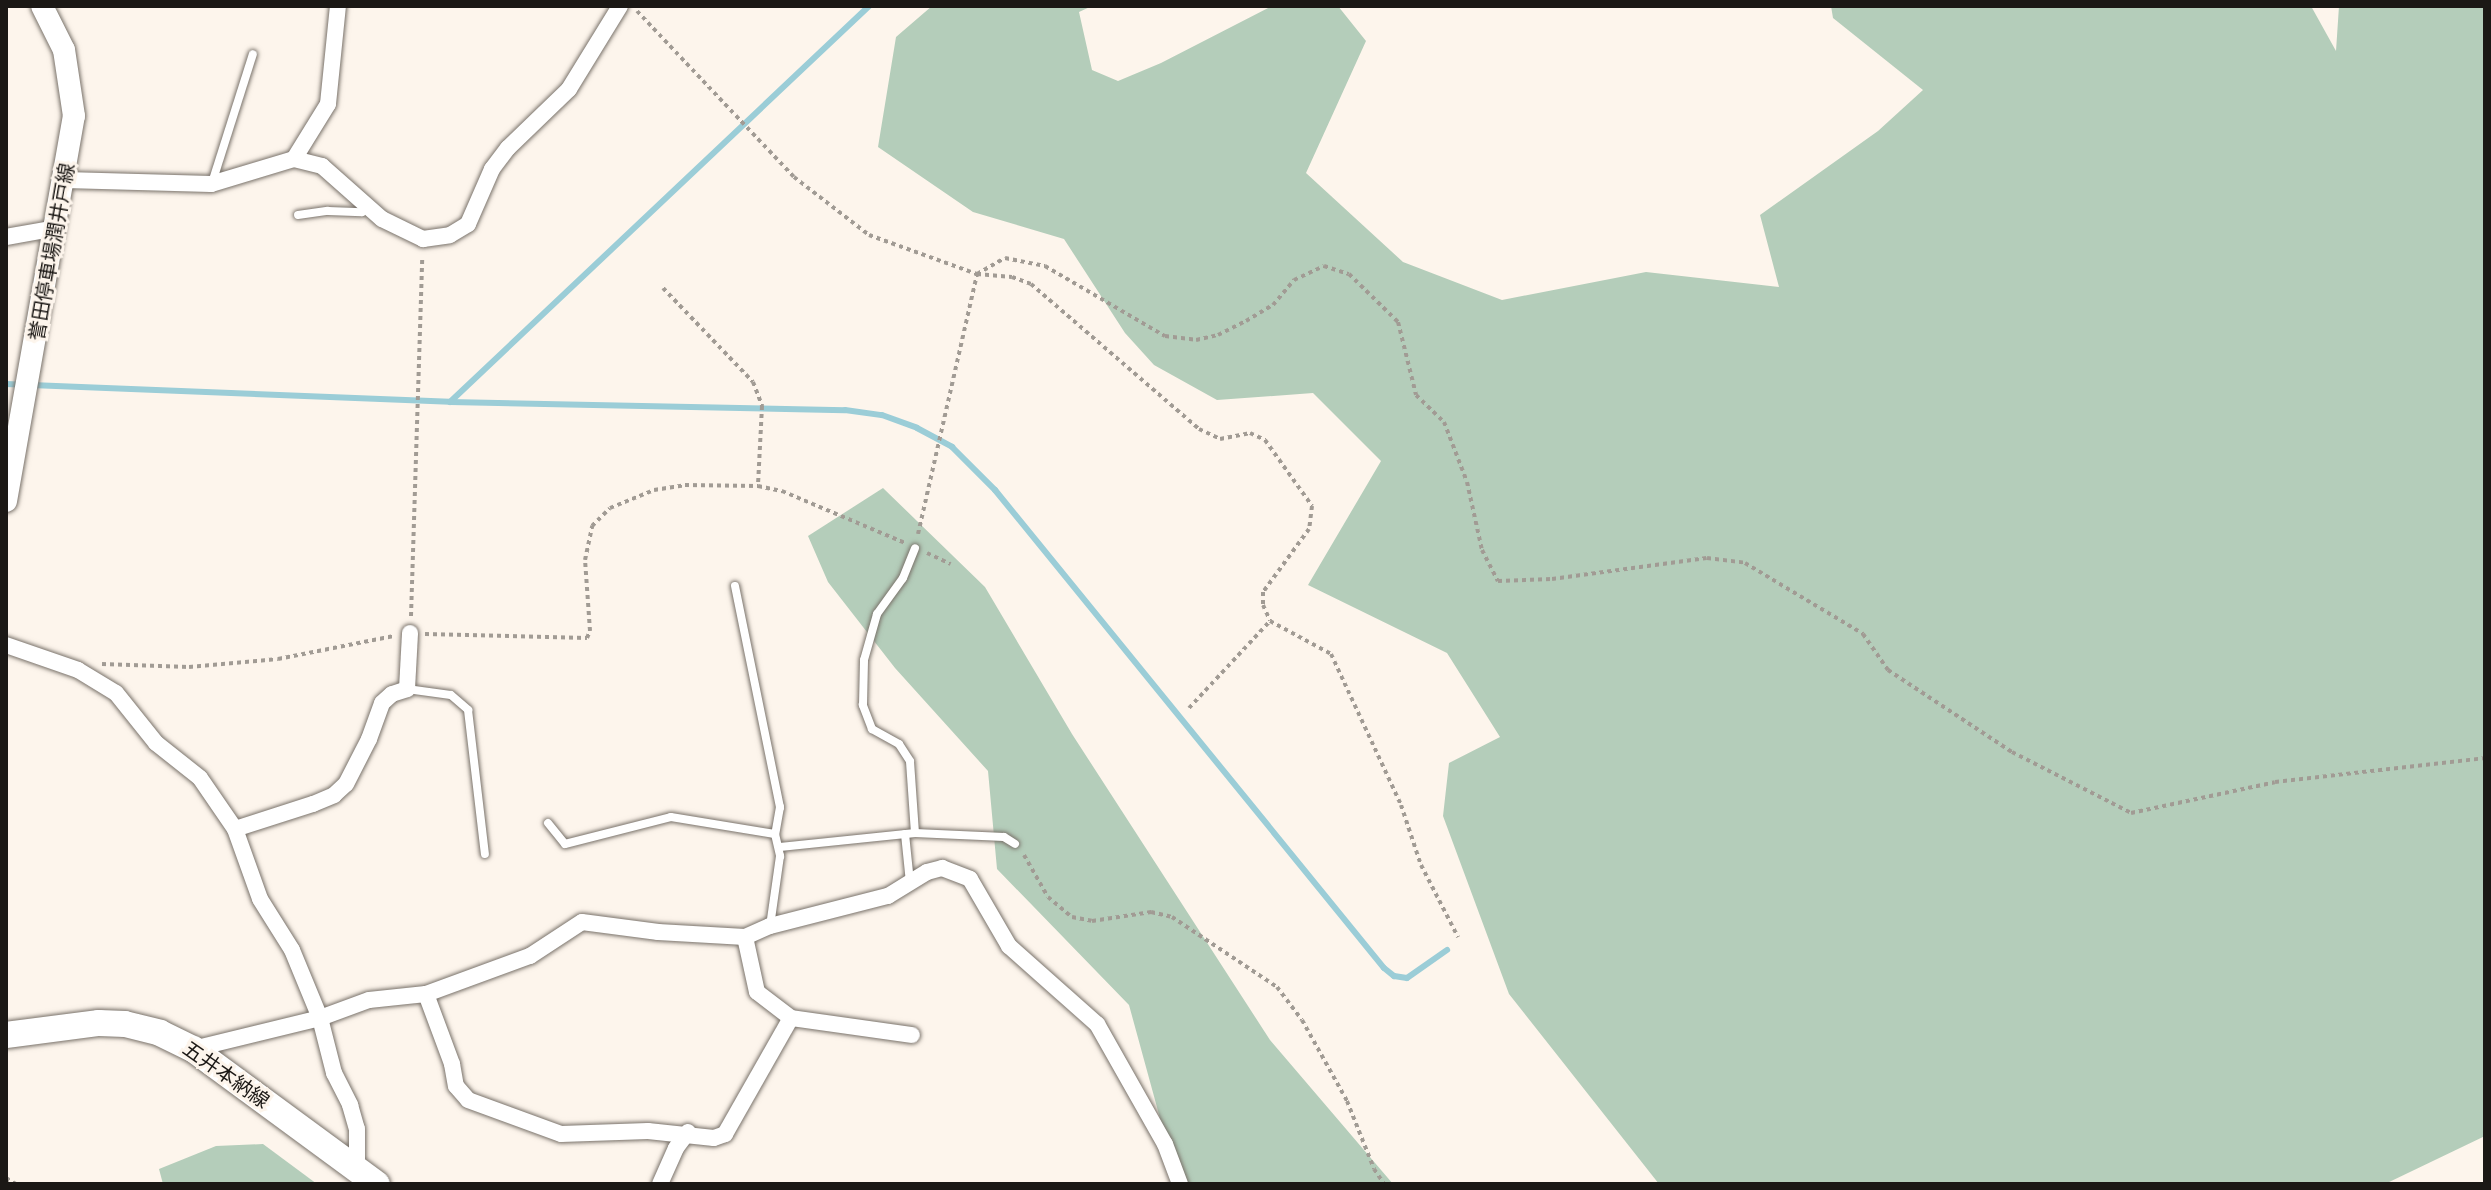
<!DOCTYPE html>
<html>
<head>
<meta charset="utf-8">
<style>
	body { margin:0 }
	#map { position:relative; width:2491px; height:1190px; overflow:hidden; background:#fdf5ec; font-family:Roboto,"Noto Sans JP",sans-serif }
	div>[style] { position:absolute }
	.green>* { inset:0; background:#b4cdba }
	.stream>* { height:6px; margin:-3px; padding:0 3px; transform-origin:3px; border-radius:3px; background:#9bcdd7 }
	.path>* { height:4px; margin-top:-2px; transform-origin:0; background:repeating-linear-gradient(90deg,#a19b94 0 4px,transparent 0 8px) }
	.roads { filter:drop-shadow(0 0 2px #79726a) drop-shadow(0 0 2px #79726a) }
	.lane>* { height:8px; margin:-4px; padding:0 4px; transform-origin:4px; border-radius:4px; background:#fff }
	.street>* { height:16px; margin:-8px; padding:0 8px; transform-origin:8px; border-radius:8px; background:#fff }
	.secondary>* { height:22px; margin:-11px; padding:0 11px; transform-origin:11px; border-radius:11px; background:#fff }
	.primary>* { height:26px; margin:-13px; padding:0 13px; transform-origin:13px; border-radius:13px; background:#fff }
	span { translate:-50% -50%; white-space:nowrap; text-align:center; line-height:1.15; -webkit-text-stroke:6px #fdf5ec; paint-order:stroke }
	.street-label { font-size:20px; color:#1b1815 }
	.frame { position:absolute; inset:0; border:8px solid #1b1815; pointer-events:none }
</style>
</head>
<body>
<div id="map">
	<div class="green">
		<div style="clip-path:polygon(932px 6px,1092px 6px,1079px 12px,1092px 70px,1118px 81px,1161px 63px,1272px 6px,1338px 6px,1366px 41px,1306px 173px,1403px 262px,1502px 300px,1646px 272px,1779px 287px,1760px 215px,1878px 131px,1923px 90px,1833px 18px,1831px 6px,2311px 6px,2336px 51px,2339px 6px,2485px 6px,2485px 1136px,2385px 1184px,1659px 1184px,1509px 994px,1443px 816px,1449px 763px,1500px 737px,1447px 653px,1308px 585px,1381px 461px,1313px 393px,1217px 400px,1154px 365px,1125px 333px,1064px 239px,973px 212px,878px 147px,896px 37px)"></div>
		<div style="clip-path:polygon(883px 488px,985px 587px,1072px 734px,1270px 1040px,1393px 1184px,1178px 1184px,1129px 1005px,997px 869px,988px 771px,895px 668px,828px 582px,808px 536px)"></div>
		<div style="clip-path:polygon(263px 1144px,317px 1184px,163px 1184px,159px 1169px,216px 1146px)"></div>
	</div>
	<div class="stream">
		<div style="left:6px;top:384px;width:444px;rotate:2.3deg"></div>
		<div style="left:450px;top:402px;width:577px;rotate:-43.38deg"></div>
		<div style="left:450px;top:402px;width:395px;rotate:1.2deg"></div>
		<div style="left:845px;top:410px;width:37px;rotate:8deg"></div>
		<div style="left:882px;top:415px;width:37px;rotate:20deg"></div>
		<div style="left:917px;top:428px;width:40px;rotate:28deg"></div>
		<div style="left:952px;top:447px;width:61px;rotate:45deg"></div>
		<div style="left:995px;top:490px;width:616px;rotate:50.86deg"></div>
		<div style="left:1384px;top:968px;width:13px;rotate:39deg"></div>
		<div style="left:1394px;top:976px;width:13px;rotate:9deg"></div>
		<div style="left:1407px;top:978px;width:49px;rotate:-35deg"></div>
	</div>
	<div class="path">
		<div style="left:637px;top:11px;width:228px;rotate:46.6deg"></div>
		<div style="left:794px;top:177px;width:95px;rotate:37.7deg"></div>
		<div style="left:869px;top:235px;width:115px;rotate:19.9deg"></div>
		<div style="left:977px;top:274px;width:35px;rotate:5deg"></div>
		<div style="left:1012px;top:277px;width:20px;rotate:20deg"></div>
		<div style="left:1031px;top:284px;width:222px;rotate:40.8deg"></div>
		<div style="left:1199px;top:429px;width:23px;rotate:25deg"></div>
		<div style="left:1220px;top:439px;width:31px;rotate:-11deg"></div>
		<div style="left:1250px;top:433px;width:17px;rotate:25deg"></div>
		<div style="left:1265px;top:440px;width:81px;rotate:54.5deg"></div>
		<div style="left:1312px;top:506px;width:23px;rotate:97deg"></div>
		<div style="left:1309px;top:529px;width:78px;rotate:126.1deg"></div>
		<div style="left:1263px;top:592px;width:13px;rotate:90deg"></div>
		<div style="left:1263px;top:605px;width:17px;rotate:66deg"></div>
		<div style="left:1270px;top:621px;width:69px;rotate:28.4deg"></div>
		<div style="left:1331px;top:654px;width:166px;rotate:65.1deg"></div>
		<div style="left:1401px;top:805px;width:63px;rotate:71.6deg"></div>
		<div style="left:1421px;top:865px;width:81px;rotate:62.8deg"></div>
		<div style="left:663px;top:288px;width:130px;rotate:46.2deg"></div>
		<div style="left:753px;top:382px;width:26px;rotate:69deg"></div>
		<div style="left:762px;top:406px;width:80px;rotate:92.9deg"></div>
		<div style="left:918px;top:534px;width:267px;rotate:-77.2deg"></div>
		<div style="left:977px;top:274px;width:32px;rotate:-30deg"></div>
		<div style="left:1005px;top:258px;width:41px;rotate:11.3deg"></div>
		<div style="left:1045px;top:266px;width:139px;rotate:30.3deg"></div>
		<div style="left:1165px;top:336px;width:31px;rotate:7deg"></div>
		<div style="left:1196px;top:340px;width:23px;rotate:-13deg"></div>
		<div style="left:1218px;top:335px;width:31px;rotate:-27deg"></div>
		<div style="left:1246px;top:321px;width:31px;rotate:-31deg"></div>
		<div style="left:1273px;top:305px;width:33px;rotate:-50deg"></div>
		<div style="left:1294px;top:280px;width:33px;rotate:-25deg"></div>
		<div style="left:1324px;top:266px;width:26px;rotate:18deg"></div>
		<div style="left:1349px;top:274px;width:69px;rotate:44.4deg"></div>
		<div style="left:1398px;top:322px;width:75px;rotate:76.1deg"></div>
		<div style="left:1416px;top:395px;width:39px;rotate:44deg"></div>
		<div style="left:1444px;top:422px;width:64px;rotate:69deg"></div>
		<div style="left:1467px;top:482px;width:70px;rotate:77.6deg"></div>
		<div style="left:1482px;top:550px;width:35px;rotate:63deg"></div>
		<div style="left:1498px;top:581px;width:54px;rotate:-2.1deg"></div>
		<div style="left:1552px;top:579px;width:156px;rotate:-7.7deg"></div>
		<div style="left:1707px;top:558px;width:38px;rotate:7deg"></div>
		<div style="left:1745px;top:563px;width:138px;rotate:31deg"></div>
		<div style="left:1863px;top:634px;width:44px;rotate:55.2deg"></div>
		<div style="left:1888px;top:670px;width:149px;rotate:33.5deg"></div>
		<div style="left:2012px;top:752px;width:134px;rotate:27.1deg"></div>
		<div style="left:2131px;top:813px;width:147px;rotate:-12.1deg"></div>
		<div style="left:2275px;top:782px;width:211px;rotate:-6.5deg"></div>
		<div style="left:927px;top:553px;width:26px;rotate:25deg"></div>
		<div style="left:411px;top:616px;width:359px;rotate:-88.2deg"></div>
		<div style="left:425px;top:634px;width:162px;rotate:1.4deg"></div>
		<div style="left:587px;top:638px;width:8px;rotate:-67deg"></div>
		<div style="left:590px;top:631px;width:71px;rotate:-94deg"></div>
		<div style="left:585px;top:560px;width:35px;rotate:-78deg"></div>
		<div style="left:592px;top:526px;width:25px;rotate:-45deg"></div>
		<div style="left:610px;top:508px;width:48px;rotate:-22.2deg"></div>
		<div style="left:654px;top:490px;width:31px;rotate:-9deg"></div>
		<div style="left:685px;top:485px;width:73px;rotate:0.8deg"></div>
		<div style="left:758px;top:486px;width:25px;rotate:12deg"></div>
		<div style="left:782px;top:491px;width:134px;rotate:22.9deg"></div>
		<div style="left:102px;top:664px;width:87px;rotate:2deg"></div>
		<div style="left:189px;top:667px;width:89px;rotate:-5.1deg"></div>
		<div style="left:278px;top:659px;width:118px;rotate:-11.2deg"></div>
		<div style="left:1189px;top:708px;width:119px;rotate:-47deg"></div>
		<div style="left:1024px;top:855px;width:48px;rotate:60.3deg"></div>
		<div style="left:1048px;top:897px;width:31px;rotate:40deg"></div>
		<div style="left:1072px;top:917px;width:20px;rotate:11deg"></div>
		<div style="left:1092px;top:921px;width:60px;rotate:-8.7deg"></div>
		<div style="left:1151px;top:912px;width:22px;rotate:13deg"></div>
		<div style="left:1172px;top:917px;width:126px;rotate:33.7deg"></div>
		<div style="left:1277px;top:987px;width:41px;rotate:52.9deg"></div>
		<div style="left:1302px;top:1020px;width:93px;rotate:60.9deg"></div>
		<div style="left:1347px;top:1101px;width:73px;rotate:68.3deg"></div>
		<div style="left:1374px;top:1169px;width:18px;rotate:56deg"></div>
		<div style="left:6px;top:1178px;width:12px;rotate:31deg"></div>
	</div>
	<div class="roads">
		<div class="lane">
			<div style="left:212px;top:183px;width:135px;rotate:-72.4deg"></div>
			<div style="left:298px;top:215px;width:30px;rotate:-8deg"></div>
			<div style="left:328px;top:211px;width:34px;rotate:2deg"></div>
			<div style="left:362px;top:212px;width:8px;rotate:-40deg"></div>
			<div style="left:735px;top:586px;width:226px;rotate:78.5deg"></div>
			<div style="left:780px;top:807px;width:27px;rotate:100deg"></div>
			<div style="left:775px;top:834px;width:23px;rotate:77deg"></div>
			<div style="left:780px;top:856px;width:71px;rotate:98.1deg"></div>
			<div style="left:407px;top:689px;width:44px;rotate:7.8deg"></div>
			<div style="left:451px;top:695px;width:23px;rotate:41deg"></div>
			<div style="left:468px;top:710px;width:145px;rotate:83.3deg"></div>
			<div style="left:548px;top:823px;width:27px;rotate:51deg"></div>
			<div style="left:565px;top:844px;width:109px;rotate:-14.3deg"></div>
			<div style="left:671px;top:817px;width:105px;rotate:9.3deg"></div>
			<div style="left:915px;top:833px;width:72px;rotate:-94deg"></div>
			<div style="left:910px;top:761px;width:20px;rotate:-123deg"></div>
			<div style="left:899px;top:744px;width:31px;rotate:-151deg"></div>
			<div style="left:872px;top:729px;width:26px;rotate:-111deg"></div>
			<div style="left:863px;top:705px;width:45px;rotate:-88.7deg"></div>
			<div style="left:864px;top:660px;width:48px;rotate:-74.2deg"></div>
			<div style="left:877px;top:614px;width:44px;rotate:-54.2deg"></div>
			<div style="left:903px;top:578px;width:32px;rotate:-68deg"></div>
			<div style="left:905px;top:834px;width:48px;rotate:84.1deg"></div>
			<div style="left:780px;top:847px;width:136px;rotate:-5.9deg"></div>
			<div style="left:915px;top:833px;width:89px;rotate:2.6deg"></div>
			<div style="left:1004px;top:837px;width:13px;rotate:32deg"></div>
		</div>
		<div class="street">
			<div style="left:294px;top:159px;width:65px;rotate:-58.3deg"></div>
			<div style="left:328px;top:104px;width:99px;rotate:-84.2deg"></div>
			<div style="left:65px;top:180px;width:146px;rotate:1.6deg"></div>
			<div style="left:211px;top:184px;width:87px;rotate:-16.8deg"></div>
			<div style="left:294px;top:159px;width:29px;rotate:14deg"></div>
			<div style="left:322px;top:166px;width:80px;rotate:41.5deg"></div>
			<div style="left:382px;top:219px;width:46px;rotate:26deg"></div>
			<div style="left:423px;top:239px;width:27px;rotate:-8deg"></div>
			<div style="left:450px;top:235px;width:21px;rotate:-31deg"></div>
			<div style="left:468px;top:224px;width:60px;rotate:-66.4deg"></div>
			<div style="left:492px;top:169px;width:26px;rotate:-53deg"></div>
			<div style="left:508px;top:148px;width:85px;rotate:-44deg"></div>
			<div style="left:569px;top:89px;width:97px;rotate:-58.4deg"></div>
			<div style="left:6px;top:237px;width:52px;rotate:-10deg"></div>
			<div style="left:6px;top:645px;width:76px;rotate:19.1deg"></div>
			<div style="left:78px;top:670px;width:44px;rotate:31.2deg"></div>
			<div style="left:116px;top:693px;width:64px;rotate:51.3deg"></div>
			<div style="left:156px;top:743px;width:56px;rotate:38.5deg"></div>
			<div style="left:200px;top:778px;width:62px;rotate:55.5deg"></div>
			<div style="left:235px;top:829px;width:74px;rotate:70.3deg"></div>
			<div style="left:260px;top:899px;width:60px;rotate:57.9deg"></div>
			<div style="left:292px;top:950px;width:74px;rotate:67.6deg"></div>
			<div style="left:320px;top:1018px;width:57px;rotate:75.7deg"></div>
			<div style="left:334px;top:1073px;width:36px;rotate:63deg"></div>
			<div style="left:350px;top:1105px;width:25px;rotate:74deg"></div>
			<div style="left:357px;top:1129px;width:40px;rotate:90deg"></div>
			<div style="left:235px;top:829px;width:82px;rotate:-17.8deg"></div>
			<div style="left:313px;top:804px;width:23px;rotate:-23deg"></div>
			<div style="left:334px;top:795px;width:16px;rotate:-43deg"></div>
			<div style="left:346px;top:784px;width:51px;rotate:-62.9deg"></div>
			<div style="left:369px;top:739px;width:38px;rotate:-70deg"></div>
			<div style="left:382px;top:703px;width:13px;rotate:-42deg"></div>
			<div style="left:392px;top:694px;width:16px;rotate:-18deg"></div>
			<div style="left:407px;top:689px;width:56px;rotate:-86.9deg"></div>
			<div style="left:745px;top:937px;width:56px;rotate:77.7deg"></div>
			<div style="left:757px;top:992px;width:43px;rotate:37.4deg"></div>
			<div style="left:791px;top:1018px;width:122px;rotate:8deg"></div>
			<div style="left:426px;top:994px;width:75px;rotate:69.6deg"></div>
			<div style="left:452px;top:1064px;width:22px;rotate:80deg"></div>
			<div style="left:456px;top:1086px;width:18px;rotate:49deg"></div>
			<div style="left:468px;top:1100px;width:99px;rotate:20.1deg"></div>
			<div style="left:561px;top:1134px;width:87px;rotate:-2deg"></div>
			<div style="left:648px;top:1131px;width:66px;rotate:6.1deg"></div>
			<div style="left:714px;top:1138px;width:12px;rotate:-20deg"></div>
			<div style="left:725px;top:1134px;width:133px;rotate:-60.4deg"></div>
			<div style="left:193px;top:1049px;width:131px;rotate:-13.7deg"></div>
			<div style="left:320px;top:1018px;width:52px;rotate:-20.2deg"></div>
			<div style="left:369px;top:1000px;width:57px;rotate:-6deg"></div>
			<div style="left:426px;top:994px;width:111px;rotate:-20.1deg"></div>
			<div style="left:530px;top:956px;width:62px;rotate:-33.2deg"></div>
			<div style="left:582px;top:922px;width:77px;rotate:7.5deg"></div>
			<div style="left:658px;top:932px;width:87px;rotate:3.3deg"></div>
			<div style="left:745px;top:937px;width:27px;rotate:-24deg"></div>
			<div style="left:770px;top:926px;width:122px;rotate:-14.3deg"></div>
			<div style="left:888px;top:896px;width:46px;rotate:-31.6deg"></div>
			<div style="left:927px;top:872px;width:16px;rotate:-15deg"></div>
			<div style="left:942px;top:868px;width:30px;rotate:21deg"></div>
			<div style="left:970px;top:879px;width:78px;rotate:59.8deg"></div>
			<div style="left:1009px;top:946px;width:118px;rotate:41.6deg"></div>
			<div style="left:1097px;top:1024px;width:138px;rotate:60.5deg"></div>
			<div style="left:1165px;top:1144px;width:43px;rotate:69.4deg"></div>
			<div style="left:660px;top:1184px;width:39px;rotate:-66deg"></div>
			<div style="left:676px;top:1148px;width:20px;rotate:-53deg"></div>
		</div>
		<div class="secondary">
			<div style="left:6px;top:501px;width:391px;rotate:-80deg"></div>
			<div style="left:74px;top:116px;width:67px;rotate:-98.6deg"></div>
			<div style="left:64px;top:50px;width:49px;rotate:-116.6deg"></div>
		</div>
		<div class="primary">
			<div style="left:6px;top:1035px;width:94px;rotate:-7.4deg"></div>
			<div style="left:99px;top:1023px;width:26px;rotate:2deg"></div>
			<div style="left:125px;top:1024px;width:36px;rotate:14deg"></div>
			<div style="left:160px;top:1033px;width:37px;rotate:26deg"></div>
			<div style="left:193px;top:1049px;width:228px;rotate:36.3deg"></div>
		</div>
	</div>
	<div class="street-label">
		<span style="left:52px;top:252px;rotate:-80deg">誉田停車場潤井戸線</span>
		<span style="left:226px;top:1075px;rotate:35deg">五井本納線</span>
	</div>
	<div class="frame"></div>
</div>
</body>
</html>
